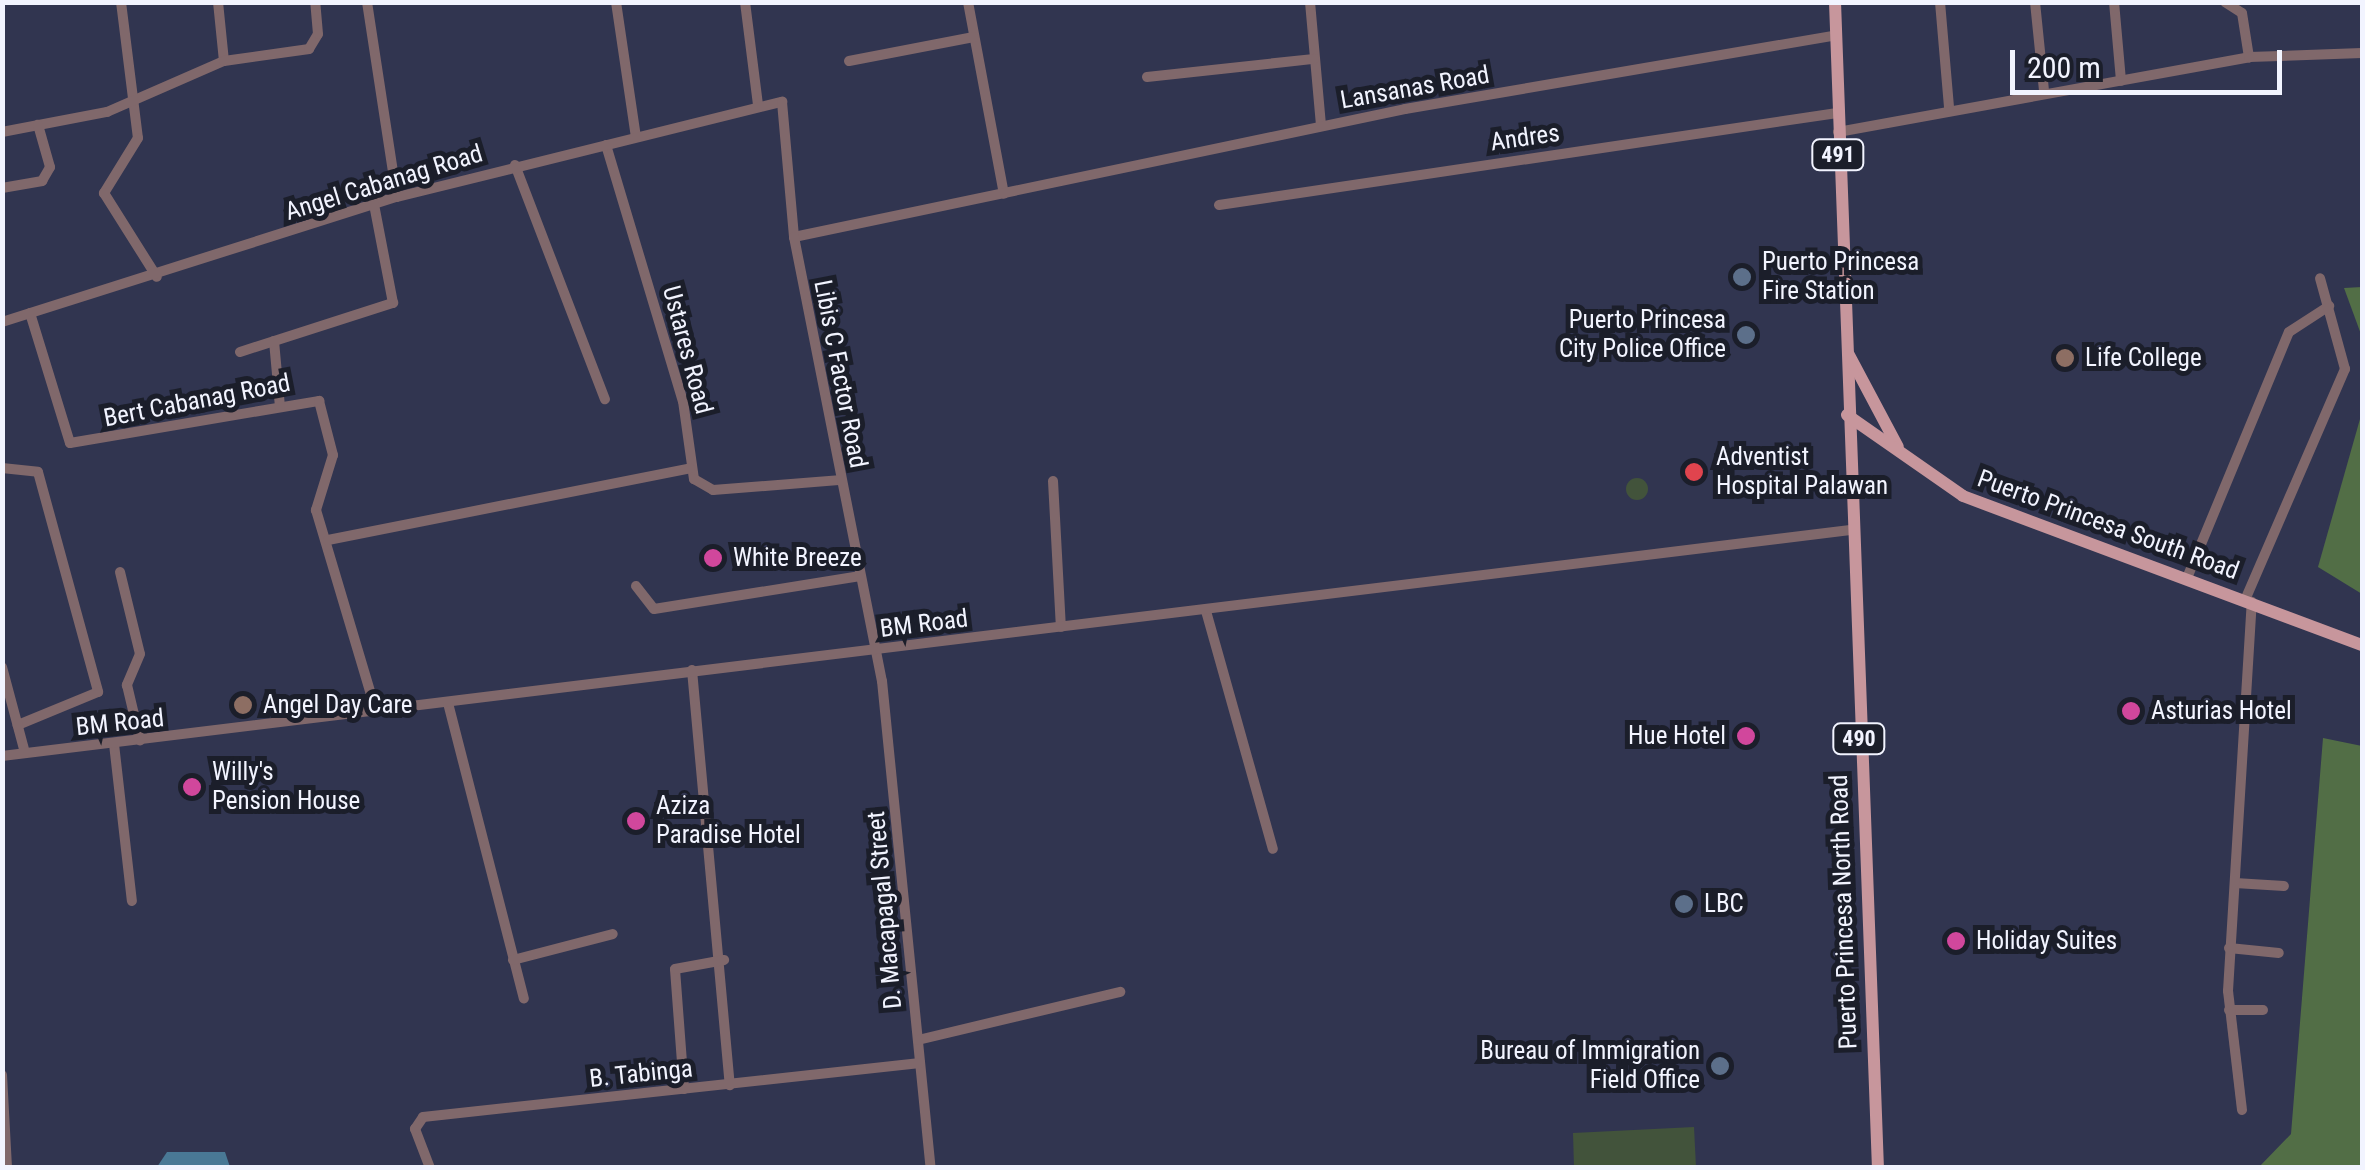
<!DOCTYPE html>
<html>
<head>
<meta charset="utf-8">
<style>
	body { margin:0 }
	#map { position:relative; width:2365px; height:1170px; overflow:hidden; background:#313550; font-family:"Roboto Condensed",sans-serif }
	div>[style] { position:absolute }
	.green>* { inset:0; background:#42533b }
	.round { border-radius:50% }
	.forest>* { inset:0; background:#526e46 }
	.water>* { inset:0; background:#497895 }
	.minor>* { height:10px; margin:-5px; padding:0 5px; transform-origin:5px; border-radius:5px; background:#80686b }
	.major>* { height:12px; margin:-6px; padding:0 6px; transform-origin:6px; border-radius:6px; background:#c7969c }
	.dots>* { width:28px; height:28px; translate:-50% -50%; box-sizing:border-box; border:5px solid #1b1e2a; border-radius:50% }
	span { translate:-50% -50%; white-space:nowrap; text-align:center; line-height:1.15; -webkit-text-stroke:10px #1b1e2a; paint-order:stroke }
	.shield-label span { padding:2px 8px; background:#1b1e2a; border:2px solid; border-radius:8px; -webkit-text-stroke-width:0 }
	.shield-label { font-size:22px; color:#f2f4ff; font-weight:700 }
	.street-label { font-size:25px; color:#f2f4ff }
	.poi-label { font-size:25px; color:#f2f4ff }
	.left { translate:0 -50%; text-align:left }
	.right { translate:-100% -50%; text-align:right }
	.frame { position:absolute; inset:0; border:5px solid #f2f4ff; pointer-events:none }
	.scale { position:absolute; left:2010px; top:50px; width:272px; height:45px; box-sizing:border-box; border:5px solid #f2f4ff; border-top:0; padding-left:12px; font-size:30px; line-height:35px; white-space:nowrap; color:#f2f4ff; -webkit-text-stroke:8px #1b1e2a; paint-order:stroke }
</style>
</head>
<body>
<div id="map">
	<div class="green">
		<div class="round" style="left:1626px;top:478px;width:22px;height:22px"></div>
		<div style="clip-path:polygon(1694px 1127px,1696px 1167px,1574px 1167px,1573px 1133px)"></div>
	</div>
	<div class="forest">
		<div style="clip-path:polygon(2362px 287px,2362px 337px,2344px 288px)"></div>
		<div style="clip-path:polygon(2362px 412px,2362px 594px,2318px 567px)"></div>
		<div style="clip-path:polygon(2323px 738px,2362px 746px,2362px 1167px,2259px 1167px,2291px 1134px)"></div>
	</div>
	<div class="water">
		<div style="clip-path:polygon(167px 1152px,225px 1152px,230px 1167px,157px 1167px)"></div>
	</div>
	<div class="minor">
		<div style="left:121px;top:2px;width:137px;rotate:82.9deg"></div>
		<div style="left:138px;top:138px;width:65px;rotate:121.7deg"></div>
		<div style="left:104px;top:193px;width:99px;rotate:57.8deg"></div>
		<div style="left:218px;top:2px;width:59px;rotate:84.2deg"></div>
		<div style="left:367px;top:2px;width:197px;rotate:81.3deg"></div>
		<div style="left:616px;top:2px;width:136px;rotate:81.6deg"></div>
		<div style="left:745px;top:2px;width:104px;rotate:82.8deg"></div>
		<div style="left:968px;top:2px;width:195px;rotate:79.4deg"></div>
		<div style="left:1310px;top:2px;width:124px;rotate:84.9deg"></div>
		<div style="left:1940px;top:2px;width:106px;rotate:85.1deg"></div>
		<div style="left:2035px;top:2px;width:89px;rotate:84.2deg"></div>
		<div style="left:2114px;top:2px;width:79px;rotate:84.9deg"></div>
		<div style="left:2225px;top:2px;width:20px;rotate:33deg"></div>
		<div style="left:2242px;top:13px;width:45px;rotate:81deg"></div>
		<div style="left:849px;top:61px;width:127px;rotate:-10.9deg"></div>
		<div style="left:1147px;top:77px;width:168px;rotate:-6.2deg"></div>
		<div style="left:2px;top:132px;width:107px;rotate:-10.8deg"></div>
		<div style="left:107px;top:112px;width:128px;rotate:-23.6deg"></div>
		<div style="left:224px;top:61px;width:86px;rotate:-8deg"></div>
		<div style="left:309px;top:49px;width:17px;rotate:-59deg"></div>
		<div style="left:318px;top:34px;width:32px;rotate:-95deg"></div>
		<div style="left:1838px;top:132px;width:418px;rotate:-10.3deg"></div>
		<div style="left:2249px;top:57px;width:113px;rotate:-2deg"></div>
		<div style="left:606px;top:145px;width:267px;rotate:73.3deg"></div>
		<div style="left:683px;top:401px;width:79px;rotate:82deg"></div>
		<div style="left:694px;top:479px;width:22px;rotate:30deg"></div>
		<div style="left:713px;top:490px;width:126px;rotate:-4.5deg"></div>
		<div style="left:515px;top:165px;width:251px;rotate:69deg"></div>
		<div style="left:2px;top:188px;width:41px;rotate:-9.9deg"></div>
		<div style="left:42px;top:181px;width:16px;rotate:-60deg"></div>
		<div style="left:50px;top:167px;width:44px;rotate:-105.9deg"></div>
		<div style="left:1219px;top:205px;width:625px;rotate:-8.47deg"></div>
		<div style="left:794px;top:237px;width:624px;rotate:-11.83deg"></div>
		<div style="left:1405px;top:109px;width:437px;rotate:-9.7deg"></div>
		<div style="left:30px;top:313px;width:136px;rotate:72.9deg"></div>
		<div style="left:70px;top:443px;width:253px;rotate:-9.6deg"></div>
		<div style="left:319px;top:401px;width:56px;rotate:75.5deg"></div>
		<div style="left:333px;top:455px;width:58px;rotate:107.2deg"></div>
		<div style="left:316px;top:510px;width:210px;rotate:73.4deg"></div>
		<div style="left:2px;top:322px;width:414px;rotate:-17.6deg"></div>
		<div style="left:397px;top:197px;width:397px;rotate:-13.9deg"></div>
		<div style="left:782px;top:102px;width:136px;rotate:84.9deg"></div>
		<div style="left:794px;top:237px;width:453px;rotate:78.8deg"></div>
		<div style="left:882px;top:681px;width:489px;rotate:84.3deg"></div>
		<div style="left:274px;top:341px;width:66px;rotate:84.8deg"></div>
		<div style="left:240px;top:352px;width:161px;rotate:-17.8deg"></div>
		<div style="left:393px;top:303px;width:101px;rotate:-100.9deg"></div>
		<div style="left:2px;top:468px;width:36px;rotate:6deg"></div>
		<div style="left:38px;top:472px;width:228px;rotate:74.7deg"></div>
		<div style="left:98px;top:692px;width:87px;rotate:157.6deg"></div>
		<div style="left:1053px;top:481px;width:146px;rotate:86.9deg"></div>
		<div style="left:328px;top:540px;width:369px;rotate:-11.2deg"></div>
		<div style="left:120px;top:572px;width:84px;rotate:76.3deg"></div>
		<div style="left:140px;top:654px;width:34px;rotate:113deg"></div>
		<div style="left:127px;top:685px;width:57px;rotate:76.7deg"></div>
		<div style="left:2187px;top:578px;width:266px;rotate:-67.5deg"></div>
		<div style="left:2289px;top:332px;width:48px;rotate:-33deg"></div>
		<div style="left:636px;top:586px;width:29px;rotate:52deg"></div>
		<div style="left:654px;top:609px;width:209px;rotate:-9.1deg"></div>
		<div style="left:2245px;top:600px;width:252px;rotate:-66.6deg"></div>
		<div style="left:2345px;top:369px;width:94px;rotate:-105.4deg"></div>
		<div style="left:1206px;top:611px;width:247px;rotate:74.3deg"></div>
		<div style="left:2px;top:667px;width:89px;rotate:75deg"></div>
		<div style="left:692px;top:670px;width:417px;rotate:84.8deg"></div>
		<div style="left:448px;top:703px;width:305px;rotate:75.6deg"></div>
		<div style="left:114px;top:744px;width:158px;rotate:83.5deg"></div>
		<div style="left:2px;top:756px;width:1862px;rotate:-6.97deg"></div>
		<div style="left:2235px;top:883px;width:49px;rotate:3.5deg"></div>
		<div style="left:2229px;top:948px;width:50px;rotate:5.7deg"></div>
		<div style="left:513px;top:960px;width:103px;rotate:-14.6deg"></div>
		<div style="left:2229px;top:1010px;width:34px"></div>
		<div style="left:918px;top:1040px;width:208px;rotate:-13.4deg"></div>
		<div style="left:2px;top:1075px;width:93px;rotate:86.9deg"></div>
		<div style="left:684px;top:1089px;width:120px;rotate:-94.3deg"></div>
		<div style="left:675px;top:969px;width:50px;rotate:-10.4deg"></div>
		<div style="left:2242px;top:1110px;width:120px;rotate:-96.7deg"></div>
		<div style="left:2228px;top:991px;width:390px;rotate:-86.5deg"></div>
		<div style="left:430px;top:1168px;width:42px;rotate:-111deg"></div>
		<div style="left:415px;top:1129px;width:14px;rotate:-56deg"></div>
		<div style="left:423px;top:1117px;width:500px;rotate:-6.2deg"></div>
	</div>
	<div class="major">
		<div style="left:1835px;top:2px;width:1167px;rotate:87.89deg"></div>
		<div style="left:1849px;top:355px;width:104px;rotate:62deg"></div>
		<div style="left:1847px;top:415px;width:141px;rotate:34.9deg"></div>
		<div style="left:1963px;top:496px;width:426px;rotate:20.5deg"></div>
	</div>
	<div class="dots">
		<div style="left:1742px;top:277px;background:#5c6f8a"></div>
		<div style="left:1746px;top:335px;background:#5c6f8a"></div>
		<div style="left:2065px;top:358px;background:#8d6e63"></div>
		<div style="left:1694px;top:472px;background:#e0444e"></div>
		<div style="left:713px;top:558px;background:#d1479c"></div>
		<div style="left:243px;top:705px;background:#8d6e63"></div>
		<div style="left:2131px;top:711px;background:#d1479c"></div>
		<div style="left:1746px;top:736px;background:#d1479c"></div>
		<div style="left:192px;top:787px;background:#d1479c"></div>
		<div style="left:636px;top:821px;background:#d1479c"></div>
		<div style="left:1684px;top:904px;background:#5c6f8a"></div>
		<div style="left:1956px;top:941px;background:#d1479c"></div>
		<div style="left:1720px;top:1066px;background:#5c6f8a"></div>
	</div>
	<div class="shield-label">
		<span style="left:1838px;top:155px">491</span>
		<span style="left:1859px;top:739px">490</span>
	</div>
	<div class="street-label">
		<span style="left:1415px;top:88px;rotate:-10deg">Lansanas Road</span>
		<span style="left:1525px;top:138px;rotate:-8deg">Andres</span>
		<span style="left:384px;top:183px;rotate:-17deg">Angel Cabanag Road</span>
		<span style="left:687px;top:350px;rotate:75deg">Ustares Road</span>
		<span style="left:840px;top:374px;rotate:79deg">Libis C Factor Road</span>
		<span style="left:197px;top:401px;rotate:-11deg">Bert Cabanag Road</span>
		<span style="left:2108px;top:525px;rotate:20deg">Puerto Princesa South Road</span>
		<span style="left:924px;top:624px;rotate:-7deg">BM Road</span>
		<span style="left:120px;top:723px;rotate:-6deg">BM Road</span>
		<span style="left:885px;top:910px;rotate:-95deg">D. Macapagal Street</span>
		<span style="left:1844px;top:912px;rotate:-92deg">Puerto Princesa North Road</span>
		<span style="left:641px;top:1074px;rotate:-6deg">B. Tabinga</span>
	</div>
	<div class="poi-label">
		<span class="left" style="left:1762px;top:277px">Puerto Princesa<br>Fire Station</span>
		<span class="right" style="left:1726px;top:335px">Puerto Princesa<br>City Police Office</span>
		<span class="left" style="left:2085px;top:358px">Life College</span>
		<span class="left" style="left:1716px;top:472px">Adventist<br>Hospital Palawan</span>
		<span class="left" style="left:733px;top:558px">White Breeze</span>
		<span class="left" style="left:263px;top:705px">Angel Day Care</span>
		<span class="left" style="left:2151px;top:711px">Asturias Hotel</span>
		<span class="right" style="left:1726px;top:736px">Hue Hotel</span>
		<span class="left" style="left:212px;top:787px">Willy's<br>Pension House</span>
		<span class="left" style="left:656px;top:821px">Aziza<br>Paradise Hotel</span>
		<span class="left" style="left:1704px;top:904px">LBC</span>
		<span class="left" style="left:1976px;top:941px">Holiday Suites</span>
		<span class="right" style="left:1700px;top:1066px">Bureau of Immigration<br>Field Office</span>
	</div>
	<div class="frame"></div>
	<div class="scale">200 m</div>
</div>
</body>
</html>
